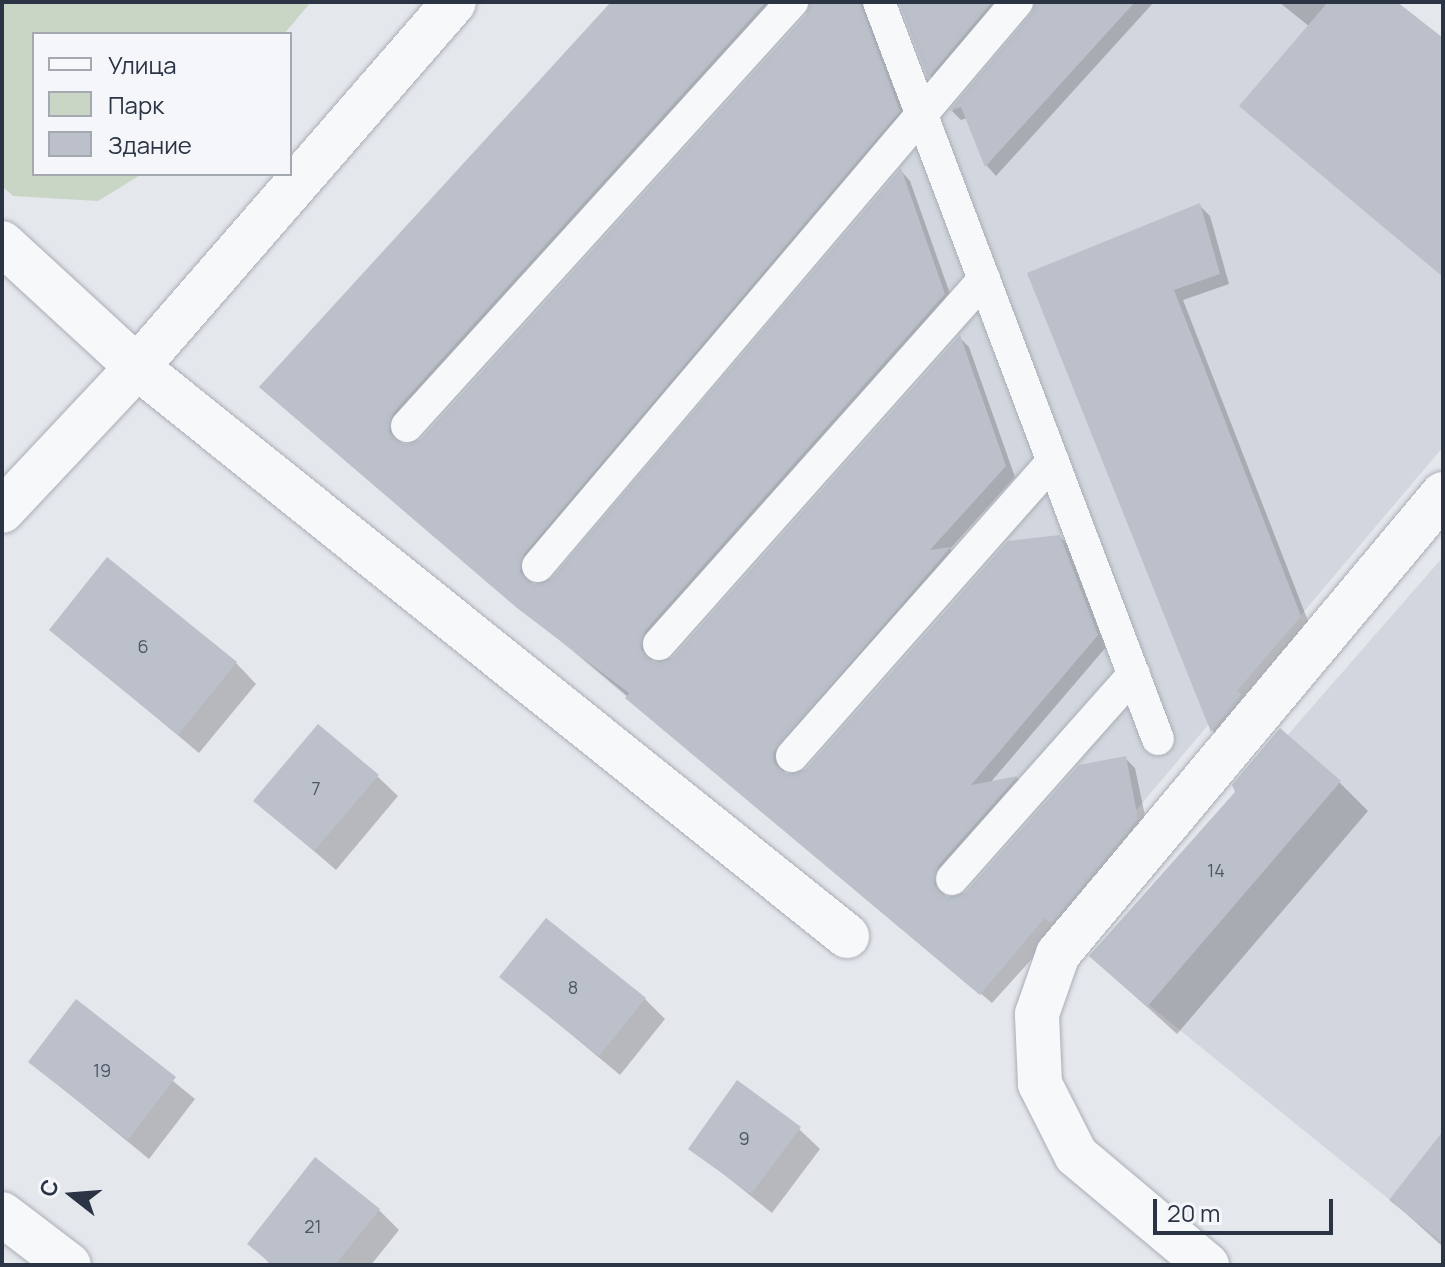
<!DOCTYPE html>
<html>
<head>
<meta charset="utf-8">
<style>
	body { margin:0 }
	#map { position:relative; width:1445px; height:1267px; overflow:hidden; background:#e4e7ec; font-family:Manrope,sans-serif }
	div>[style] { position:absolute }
	.built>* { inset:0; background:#d2d6de }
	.green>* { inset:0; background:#c9d6c5 }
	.shadow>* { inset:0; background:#0003 }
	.building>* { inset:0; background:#bbc0ca }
	.roads { filter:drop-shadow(0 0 2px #a9aeb7) drop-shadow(0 0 2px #a9aeb7) }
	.service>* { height:32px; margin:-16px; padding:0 16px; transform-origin:16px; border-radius:16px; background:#f7f8fa }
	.minor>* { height:44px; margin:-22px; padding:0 22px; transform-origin:22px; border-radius:22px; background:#f7f8fa }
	span { translate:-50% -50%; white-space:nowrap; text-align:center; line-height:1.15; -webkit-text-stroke:8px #f4f6f9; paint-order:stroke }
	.number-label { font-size:18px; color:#4f5766 }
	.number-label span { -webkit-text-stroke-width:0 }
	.frame { position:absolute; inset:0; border:4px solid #2b3445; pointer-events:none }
	.legend { position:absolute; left:32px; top:32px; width:260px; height:144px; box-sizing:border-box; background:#f4f6f9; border:2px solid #a4a8b1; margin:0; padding:10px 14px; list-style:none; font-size:24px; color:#2b3445 }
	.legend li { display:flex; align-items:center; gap:16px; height:40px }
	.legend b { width:40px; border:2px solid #a4a8b1 }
	.north { position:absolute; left:32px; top:1155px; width:80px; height:80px; -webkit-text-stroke:6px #f4f6f9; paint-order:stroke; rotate:287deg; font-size:22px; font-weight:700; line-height:32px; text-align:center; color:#2b3445 }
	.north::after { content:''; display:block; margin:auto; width:28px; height:36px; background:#2b3445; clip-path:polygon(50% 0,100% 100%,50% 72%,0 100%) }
	.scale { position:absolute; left:1153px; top:1199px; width:180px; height:36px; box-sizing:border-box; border:4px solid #2b3445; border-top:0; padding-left:10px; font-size:24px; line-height:28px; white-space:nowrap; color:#2b3445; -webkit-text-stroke:6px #f4f6f9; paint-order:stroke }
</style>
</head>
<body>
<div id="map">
	<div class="built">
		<div style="clip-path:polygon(611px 2px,1397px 2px,1443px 38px,1443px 447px,980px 995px,259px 387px)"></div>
		<div style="clip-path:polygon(1443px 557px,1443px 1243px,1092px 959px)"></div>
	</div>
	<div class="green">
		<div style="clip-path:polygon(2px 2px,311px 2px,284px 34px,34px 34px,34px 174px,142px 174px,98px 201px,13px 196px,2px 186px)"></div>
	</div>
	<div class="shadow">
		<div style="clip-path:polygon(613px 2px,785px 2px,402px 424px,398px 443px,412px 446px,422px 440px,808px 16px,811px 2px,873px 2px,909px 122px,533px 564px,529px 583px,533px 587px,554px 580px,901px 171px,910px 181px,954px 305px,654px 642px,651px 661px,656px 665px,674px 658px,960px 338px,969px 347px,1015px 477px,950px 549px,960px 559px,787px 754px,784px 773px,789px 777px,807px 770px,1060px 537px,1070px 547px,1107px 646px,990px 783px,1017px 778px,1027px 787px,947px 877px,943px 896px,947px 900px,967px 894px,1125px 758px,1135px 768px,1148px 830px,992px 1003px,272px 397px)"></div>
		<div style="clip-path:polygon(901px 2px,1011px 2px,939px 86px,930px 76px)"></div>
		<div style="clip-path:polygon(1035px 2px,1154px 2px,996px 176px,987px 166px,967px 118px,961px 120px,952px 111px,1033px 15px)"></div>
		<div style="clip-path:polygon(1279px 2px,1394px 2px,1443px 41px,1443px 276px,1310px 27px)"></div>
		<div style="clip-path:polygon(1200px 206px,1210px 216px,1229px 284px,1183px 300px,1310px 626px,1222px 740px,1213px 731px,1030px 274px)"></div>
		<div style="clip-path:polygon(52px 630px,236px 663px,256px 684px,199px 753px)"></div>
		<div style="clip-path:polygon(377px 776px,398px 796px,336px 870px,256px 801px)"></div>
		<div style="clip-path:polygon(1339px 782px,1368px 811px,1177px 1034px,1091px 956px)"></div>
		<div style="clip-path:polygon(502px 977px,645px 999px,665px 1019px,620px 1075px)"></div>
		<div style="clip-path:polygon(76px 1002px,195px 1099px,149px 1159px,30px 1062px)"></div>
		<div style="clip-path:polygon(799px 1129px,820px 1149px,772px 1213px,691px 1148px)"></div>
		<div style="clip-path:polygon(1443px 1134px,1443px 1247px,1391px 1200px)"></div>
		<div style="clip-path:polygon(379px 1210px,399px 1230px,371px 1265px,271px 1265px,250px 1243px)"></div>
	</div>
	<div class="building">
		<div style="clip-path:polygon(611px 2px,766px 2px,393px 413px,389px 432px,404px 445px,421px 439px,806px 15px,810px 2px,860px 2px,900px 111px,524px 554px,520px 572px,534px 584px,552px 578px,901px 168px,945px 294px,645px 631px,641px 649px,654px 662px,673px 657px,960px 335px,1006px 466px,930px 550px,951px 547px,773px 753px,774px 763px,787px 774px,806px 769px,1008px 541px,1060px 535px,1098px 635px,971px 785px,1018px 776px,938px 866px,934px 884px,947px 897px,966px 892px,1079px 765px,1126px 756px,1138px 819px,1051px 924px,1045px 918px,980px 995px,625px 698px,629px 693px,517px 608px,259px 387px)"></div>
		<div style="clip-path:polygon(899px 2px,992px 2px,928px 78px)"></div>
		<div style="clip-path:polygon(1036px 2px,1135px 2px,985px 167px,961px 107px,949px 111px,1031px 14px)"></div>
		<div style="clip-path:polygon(1328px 2px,1397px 2px,1443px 38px,1443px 277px,1239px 106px)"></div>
		<div style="clip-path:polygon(1200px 203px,1220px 274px,1174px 290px,1301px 616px,1237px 691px,1242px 695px,1211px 732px,1027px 273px)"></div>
		<div style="clip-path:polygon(107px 557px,237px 662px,178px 735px,49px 630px)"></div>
		<div style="clip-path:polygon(318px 724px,379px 775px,314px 851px,253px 801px)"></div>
		<div style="clip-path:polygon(1280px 728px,1341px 781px,1147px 1007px,1089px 956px,1235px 792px,1232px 785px)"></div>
		<div style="clip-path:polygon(546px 918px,646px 998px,599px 1056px,499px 977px)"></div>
		<div style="clip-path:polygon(76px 999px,176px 1077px,128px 1140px,28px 1062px)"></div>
		<div style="clip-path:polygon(737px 1080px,801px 1127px,751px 1194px,688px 1149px)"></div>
		<div style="clip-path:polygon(1443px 1131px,1443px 1243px,1389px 1200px)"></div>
		<div style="clip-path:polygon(315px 1157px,380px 1209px,335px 1265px,273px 1265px,247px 1244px)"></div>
	</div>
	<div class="roads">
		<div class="service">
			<div style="left:879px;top:2px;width:788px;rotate:69.27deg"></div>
			<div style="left:407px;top:426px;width:573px;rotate:-47.76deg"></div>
			<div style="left:538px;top:566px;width:740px;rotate:-49.66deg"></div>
			<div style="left:659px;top:644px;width:489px;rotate:-48.3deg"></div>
			<div style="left:792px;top:756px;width:394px;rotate:-48.5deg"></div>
			<div style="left:952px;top:879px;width:274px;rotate:-48.4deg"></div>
		</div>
		<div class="minor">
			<div style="left:2px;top:243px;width:183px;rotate:42.6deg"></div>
			<div style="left:137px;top:367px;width:910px;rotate:38.71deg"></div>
			<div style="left:2px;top:511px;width:197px;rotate:-46.8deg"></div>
			<div style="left:137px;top:367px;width:483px;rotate:-49deg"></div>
			<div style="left:2px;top:1214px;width:84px;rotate:37.3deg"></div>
			<div style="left:1207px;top:1265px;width:171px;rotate:-140deg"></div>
			<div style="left:1076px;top:1155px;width:80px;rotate:-116.9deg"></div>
			<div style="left:1040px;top:1084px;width:70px;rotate:-92.5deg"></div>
			<div style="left:1037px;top:1014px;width:64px;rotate:-70.7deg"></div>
			<div style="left:1058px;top:954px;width:600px;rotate:-50.07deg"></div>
		</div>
	</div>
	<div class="number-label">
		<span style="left:143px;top:646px">6</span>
		<span style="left:316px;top:788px">7</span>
		<span style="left:1216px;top:870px">14</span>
		<span style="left:573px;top:987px">8</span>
		<span style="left:102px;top:1070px">19</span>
		<span style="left:744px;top:1138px">9</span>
		<span style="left:313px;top:1226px">21</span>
	</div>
	<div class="frame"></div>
	<ul class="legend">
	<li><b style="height:10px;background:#f7f8fa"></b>Улица</li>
	<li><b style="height:22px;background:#c9d6c5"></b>Парк</li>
	<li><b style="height:22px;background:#bbc0ca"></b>Здание</li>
	</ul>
	<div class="north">С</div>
	<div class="scale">20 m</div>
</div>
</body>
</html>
